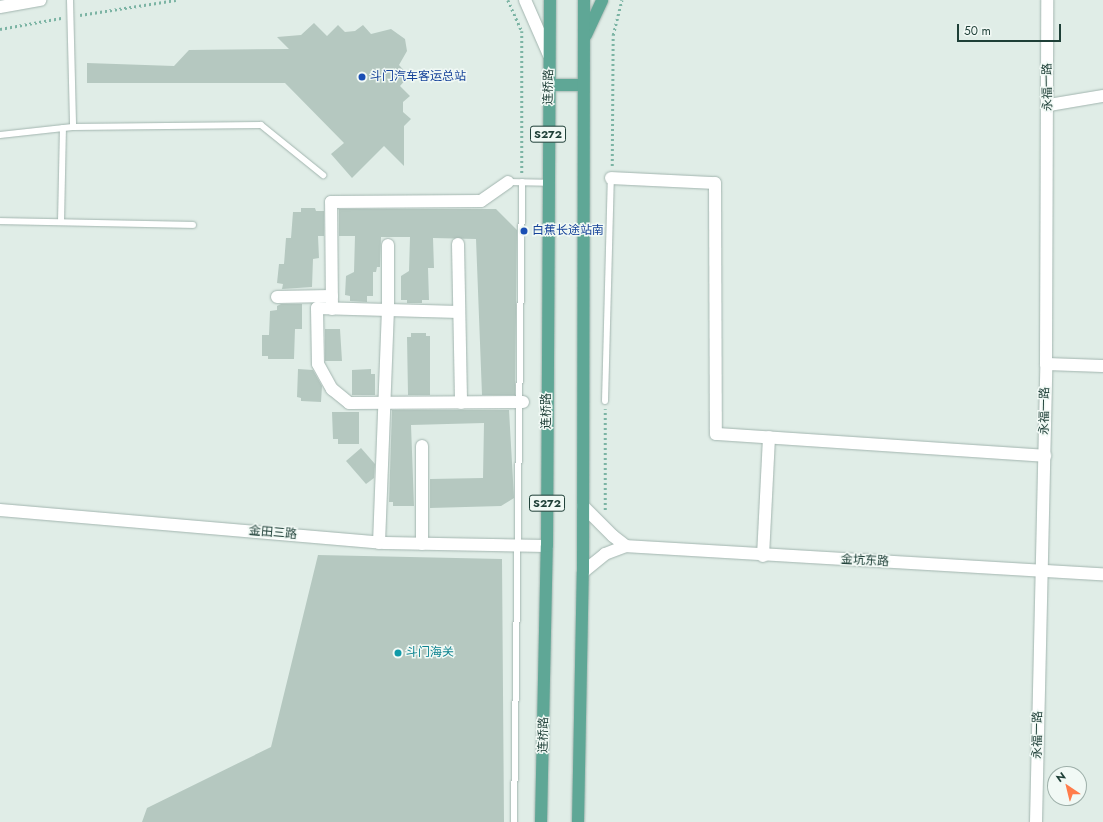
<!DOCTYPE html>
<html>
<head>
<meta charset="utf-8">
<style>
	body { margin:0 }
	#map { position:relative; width:1103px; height:822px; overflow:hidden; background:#e0ede7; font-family:Jost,"Noto Sans SC",sans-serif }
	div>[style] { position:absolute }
	.building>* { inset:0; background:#b5c8c0 }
	.path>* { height:2.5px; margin-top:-1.25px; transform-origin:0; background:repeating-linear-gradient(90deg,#7cb4a4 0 2px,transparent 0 5px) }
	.roads { filter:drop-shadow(0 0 1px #a2b5af) drop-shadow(0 0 1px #a2b5af) }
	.lane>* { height:6px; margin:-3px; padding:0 3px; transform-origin:3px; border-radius:3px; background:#fff }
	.street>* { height:12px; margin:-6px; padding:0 6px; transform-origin:6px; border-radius:6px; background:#fff }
	.secondary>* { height:12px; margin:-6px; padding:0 6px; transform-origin:6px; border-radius:6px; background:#fff }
	.primary>* { height:12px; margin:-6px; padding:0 6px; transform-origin:6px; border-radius:6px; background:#5fa796 }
	.dots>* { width:11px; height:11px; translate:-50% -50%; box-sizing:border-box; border:2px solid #f1f9f5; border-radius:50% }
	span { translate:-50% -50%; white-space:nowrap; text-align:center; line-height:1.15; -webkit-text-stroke:3px #f1f9f5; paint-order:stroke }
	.shield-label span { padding:1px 3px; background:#f1f9f5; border:1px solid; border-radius:3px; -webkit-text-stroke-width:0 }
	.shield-label { font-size:11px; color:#1e3f37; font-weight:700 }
	.transit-label { font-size:12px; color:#164399 }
	.left { translate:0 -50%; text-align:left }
	.street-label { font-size:12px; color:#1e3f37 }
	.culture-label { font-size:12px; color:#0d838f }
	.north { position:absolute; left:1047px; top:766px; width:40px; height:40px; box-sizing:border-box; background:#f1f9f5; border:1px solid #9dafa9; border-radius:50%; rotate:325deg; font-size:11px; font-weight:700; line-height:16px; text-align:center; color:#1e3f37 }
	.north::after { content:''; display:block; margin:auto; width:14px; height:18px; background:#ff7c4b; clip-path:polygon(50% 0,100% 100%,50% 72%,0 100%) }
	.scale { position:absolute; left:957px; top:24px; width:104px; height:18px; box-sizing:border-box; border:2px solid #1e3f37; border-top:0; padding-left:5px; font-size:12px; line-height:14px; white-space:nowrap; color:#1e3f37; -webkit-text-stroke:3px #f1f9f5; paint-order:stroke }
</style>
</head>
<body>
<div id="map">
	<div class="building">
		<div style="clip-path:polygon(314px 23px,327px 36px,338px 25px,345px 32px,355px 31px,363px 25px,371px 34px,391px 29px,405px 39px,407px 51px,399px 65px,409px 76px,400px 86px,410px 96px,403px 102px,403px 112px,411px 119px,404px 126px,404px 166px,384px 146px,352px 178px,331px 154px,344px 143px,285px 83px,87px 83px,87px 63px,174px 66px,189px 50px,289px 49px,277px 37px,301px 35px)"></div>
		<div style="clip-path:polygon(301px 208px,315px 208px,316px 211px,324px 211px,324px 236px,318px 236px,319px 258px,313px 259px,312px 287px,282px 289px,283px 284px,277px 283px,279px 264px,284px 264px,286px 238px,291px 238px,293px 212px,301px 212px)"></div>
		<div style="clip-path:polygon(339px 209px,496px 209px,517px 230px,515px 395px,482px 395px,476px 239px,433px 238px,434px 268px,428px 268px,429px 300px,422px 300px,422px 303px,407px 303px,407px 300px,401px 300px,401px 276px,409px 271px,410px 237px,381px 237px,380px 267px,377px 267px,376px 272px,373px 272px,373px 296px,367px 296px,367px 302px,350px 301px,350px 296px,345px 295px,346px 276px,354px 272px,355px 236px,339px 236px)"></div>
		<div style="clip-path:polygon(281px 304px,302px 304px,302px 329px,295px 329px,294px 359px,268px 359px,268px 356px,262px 356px,262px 335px,269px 335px,270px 311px,277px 310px,277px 306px)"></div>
		<div style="clip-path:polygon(325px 329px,340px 329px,342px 361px,325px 361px)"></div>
		<div style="clip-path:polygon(411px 333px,426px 333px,426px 336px,430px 336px,430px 395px,408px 395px,407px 337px,411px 337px)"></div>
		<div style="clip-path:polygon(298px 369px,313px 370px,322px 386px,321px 402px,301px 401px,301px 398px,297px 397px)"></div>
		<div style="clip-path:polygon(371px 369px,371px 374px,375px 374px,375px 395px,352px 395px,352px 370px)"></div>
		<div style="clip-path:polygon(392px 410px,509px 410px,514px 498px,501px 506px,430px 508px,430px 479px,483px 478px,484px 423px,411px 425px,414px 506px,393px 506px,393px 502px,389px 502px)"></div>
		<div style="clip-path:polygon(332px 412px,359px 412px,359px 444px,338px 444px,338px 439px,333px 439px)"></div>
		<div style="clip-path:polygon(361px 448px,375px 464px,374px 478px,366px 484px,346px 461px)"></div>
		<div style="clip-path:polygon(318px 555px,502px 559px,504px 822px,142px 822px,147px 808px,271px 747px)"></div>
	</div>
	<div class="path">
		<div style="left:508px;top:0;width:34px;rotate:66deg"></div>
		<div style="left:522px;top:31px;width:143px;rotate:90deg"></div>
		<div style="left:80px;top:15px;width:97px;rotate:-8.9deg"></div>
		<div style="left:0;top:29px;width:62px;rotate:-10.2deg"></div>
		<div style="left:612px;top:166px;width:131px;rotate:-89.6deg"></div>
		<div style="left:613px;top:35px;width:36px;rotate:-76deg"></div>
		<div style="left:605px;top:510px;width:101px;rotate:-90deg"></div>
	</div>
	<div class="roads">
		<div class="lane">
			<div style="left:70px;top:0;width:127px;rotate:88.6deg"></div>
			<div style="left:0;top:135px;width:73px;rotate:-6.3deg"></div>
			<div style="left:73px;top:127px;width:188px;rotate:-0.6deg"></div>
			<div style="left:261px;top:125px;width:80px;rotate:38.9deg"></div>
			<div style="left:508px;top:182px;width:39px;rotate:1deg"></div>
			<div style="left:0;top:221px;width:193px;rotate:1.2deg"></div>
			<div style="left:61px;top:222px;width:94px;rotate:-88.8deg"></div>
			<div style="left:605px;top:401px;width:223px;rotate:-88.5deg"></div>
			<div style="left:514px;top:822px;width:640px;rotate:-89.28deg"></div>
		</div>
		<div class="street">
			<div style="left:1049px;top:105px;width:55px;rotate:-9.5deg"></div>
			<div style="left:611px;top:178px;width:104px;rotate:2.8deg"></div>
			<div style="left:715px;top:183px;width:251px;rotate:89.8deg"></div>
			<div style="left:716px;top:434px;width:330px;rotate:3.8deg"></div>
			<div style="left:458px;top:244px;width:159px;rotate:88.9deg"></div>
			<div style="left:277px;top:297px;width:55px;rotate:-1deg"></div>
			<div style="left:332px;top:309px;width:107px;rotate:-90.5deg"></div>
			<div style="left:331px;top:202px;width:150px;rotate:-0.4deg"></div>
			<div style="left:481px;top:201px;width:33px;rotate:-35deg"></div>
			<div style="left:459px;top:312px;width:142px;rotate:-178.4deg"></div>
			<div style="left:317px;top:308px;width:56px;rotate:89deg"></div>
			<div style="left:318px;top:364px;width:29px;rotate:61deg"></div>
			<div style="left:332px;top:389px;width:22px;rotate:39deg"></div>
			<div style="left:349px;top:403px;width:174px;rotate:-0.3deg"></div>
			<div style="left:1046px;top:364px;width:57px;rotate:2deg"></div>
			<div style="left:422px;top:446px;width:98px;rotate:90deg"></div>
			<div style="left:583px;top:506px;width:42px;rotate:45deg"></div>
			<div style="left:613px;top:536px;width:16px;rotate:38deg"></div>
			<div style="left:379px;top:543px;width:232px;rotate:-87.8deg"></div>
			<div style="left:388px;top:311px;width:66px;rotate:-90deg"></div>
			<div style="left:763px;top:556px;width:119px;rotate:-87.1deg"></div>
			<div style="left:583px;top:572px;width:28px;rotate:-39deg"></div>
			<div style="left:605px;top:554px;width:22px;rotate:-21deg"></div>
			<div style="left:626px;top:546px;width:478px;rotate:3.4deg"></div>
			<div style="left:1036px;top:822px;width:458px;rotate:-88.7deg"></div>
			<div style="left:1046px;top:364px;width:364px;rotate:-89.8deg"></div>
		</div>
		<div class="secondary">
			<div style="left:525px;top:0;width:60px;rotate:66.4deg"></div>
			<div style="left:0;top:7px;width:41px;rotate:-9.9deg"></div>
			<div style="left:0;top:510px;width:386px;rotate:4.9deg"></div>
			<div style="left:385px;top:543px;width:162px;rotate:1.1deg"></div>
		</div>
		<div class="primary">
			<div style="left:586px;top:35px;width:38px;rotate:-65deg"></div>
			<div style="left:549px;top:85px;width:34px"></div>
			<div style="left:541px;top:822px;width:276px;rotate:-88.8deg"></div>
			<div style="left:547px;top:546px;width:546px;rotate:-89.69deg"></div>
			<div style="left:578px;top:822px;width:250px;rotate:-88.9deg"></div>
			<div style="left:583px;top:572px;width:572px;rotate:-89.9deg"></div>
		</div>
	</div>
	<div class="dots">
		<div style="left:362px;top:77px;background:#1a4fb4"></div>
		<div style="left:524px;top:231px;background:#1a4fb4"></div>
		<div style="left:398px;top:653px;background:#0f9aa8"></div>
	</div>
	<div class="shield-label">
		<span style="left:548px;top:134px">S272</span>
		<span style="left:547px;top:503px">S272</span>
	</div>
	<div class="transit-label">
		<span class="left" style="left:370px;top:77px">斗门汽车客运总站</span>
		<span class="left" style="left:532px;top:231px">白蕉长途站南</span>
	</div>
	<div class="street-label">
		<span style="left:549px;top:87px;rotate:-89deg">连桥路</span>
		<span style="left:1048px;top:87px;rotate:-91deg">永福一路</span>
		<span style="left:547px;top:411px;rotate:-90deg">连桥路</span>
		<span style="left:1045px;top:411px;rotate:-89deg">永福一路</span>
		<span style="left:273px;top:533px;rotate:5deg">金田三路</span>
		<span style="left:865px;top:561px;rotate:3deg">金坑东路</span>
		<span style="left:544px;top:735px;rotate:-89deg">连桥路</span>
		<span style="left:1038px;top:735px;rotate:-89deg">永福一路</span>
	</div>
	<div class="culture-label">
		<span class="left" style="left:406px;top:653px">斗门海关</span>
	</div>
	<div class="north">N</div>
	<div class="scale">50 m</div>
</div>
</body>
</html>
